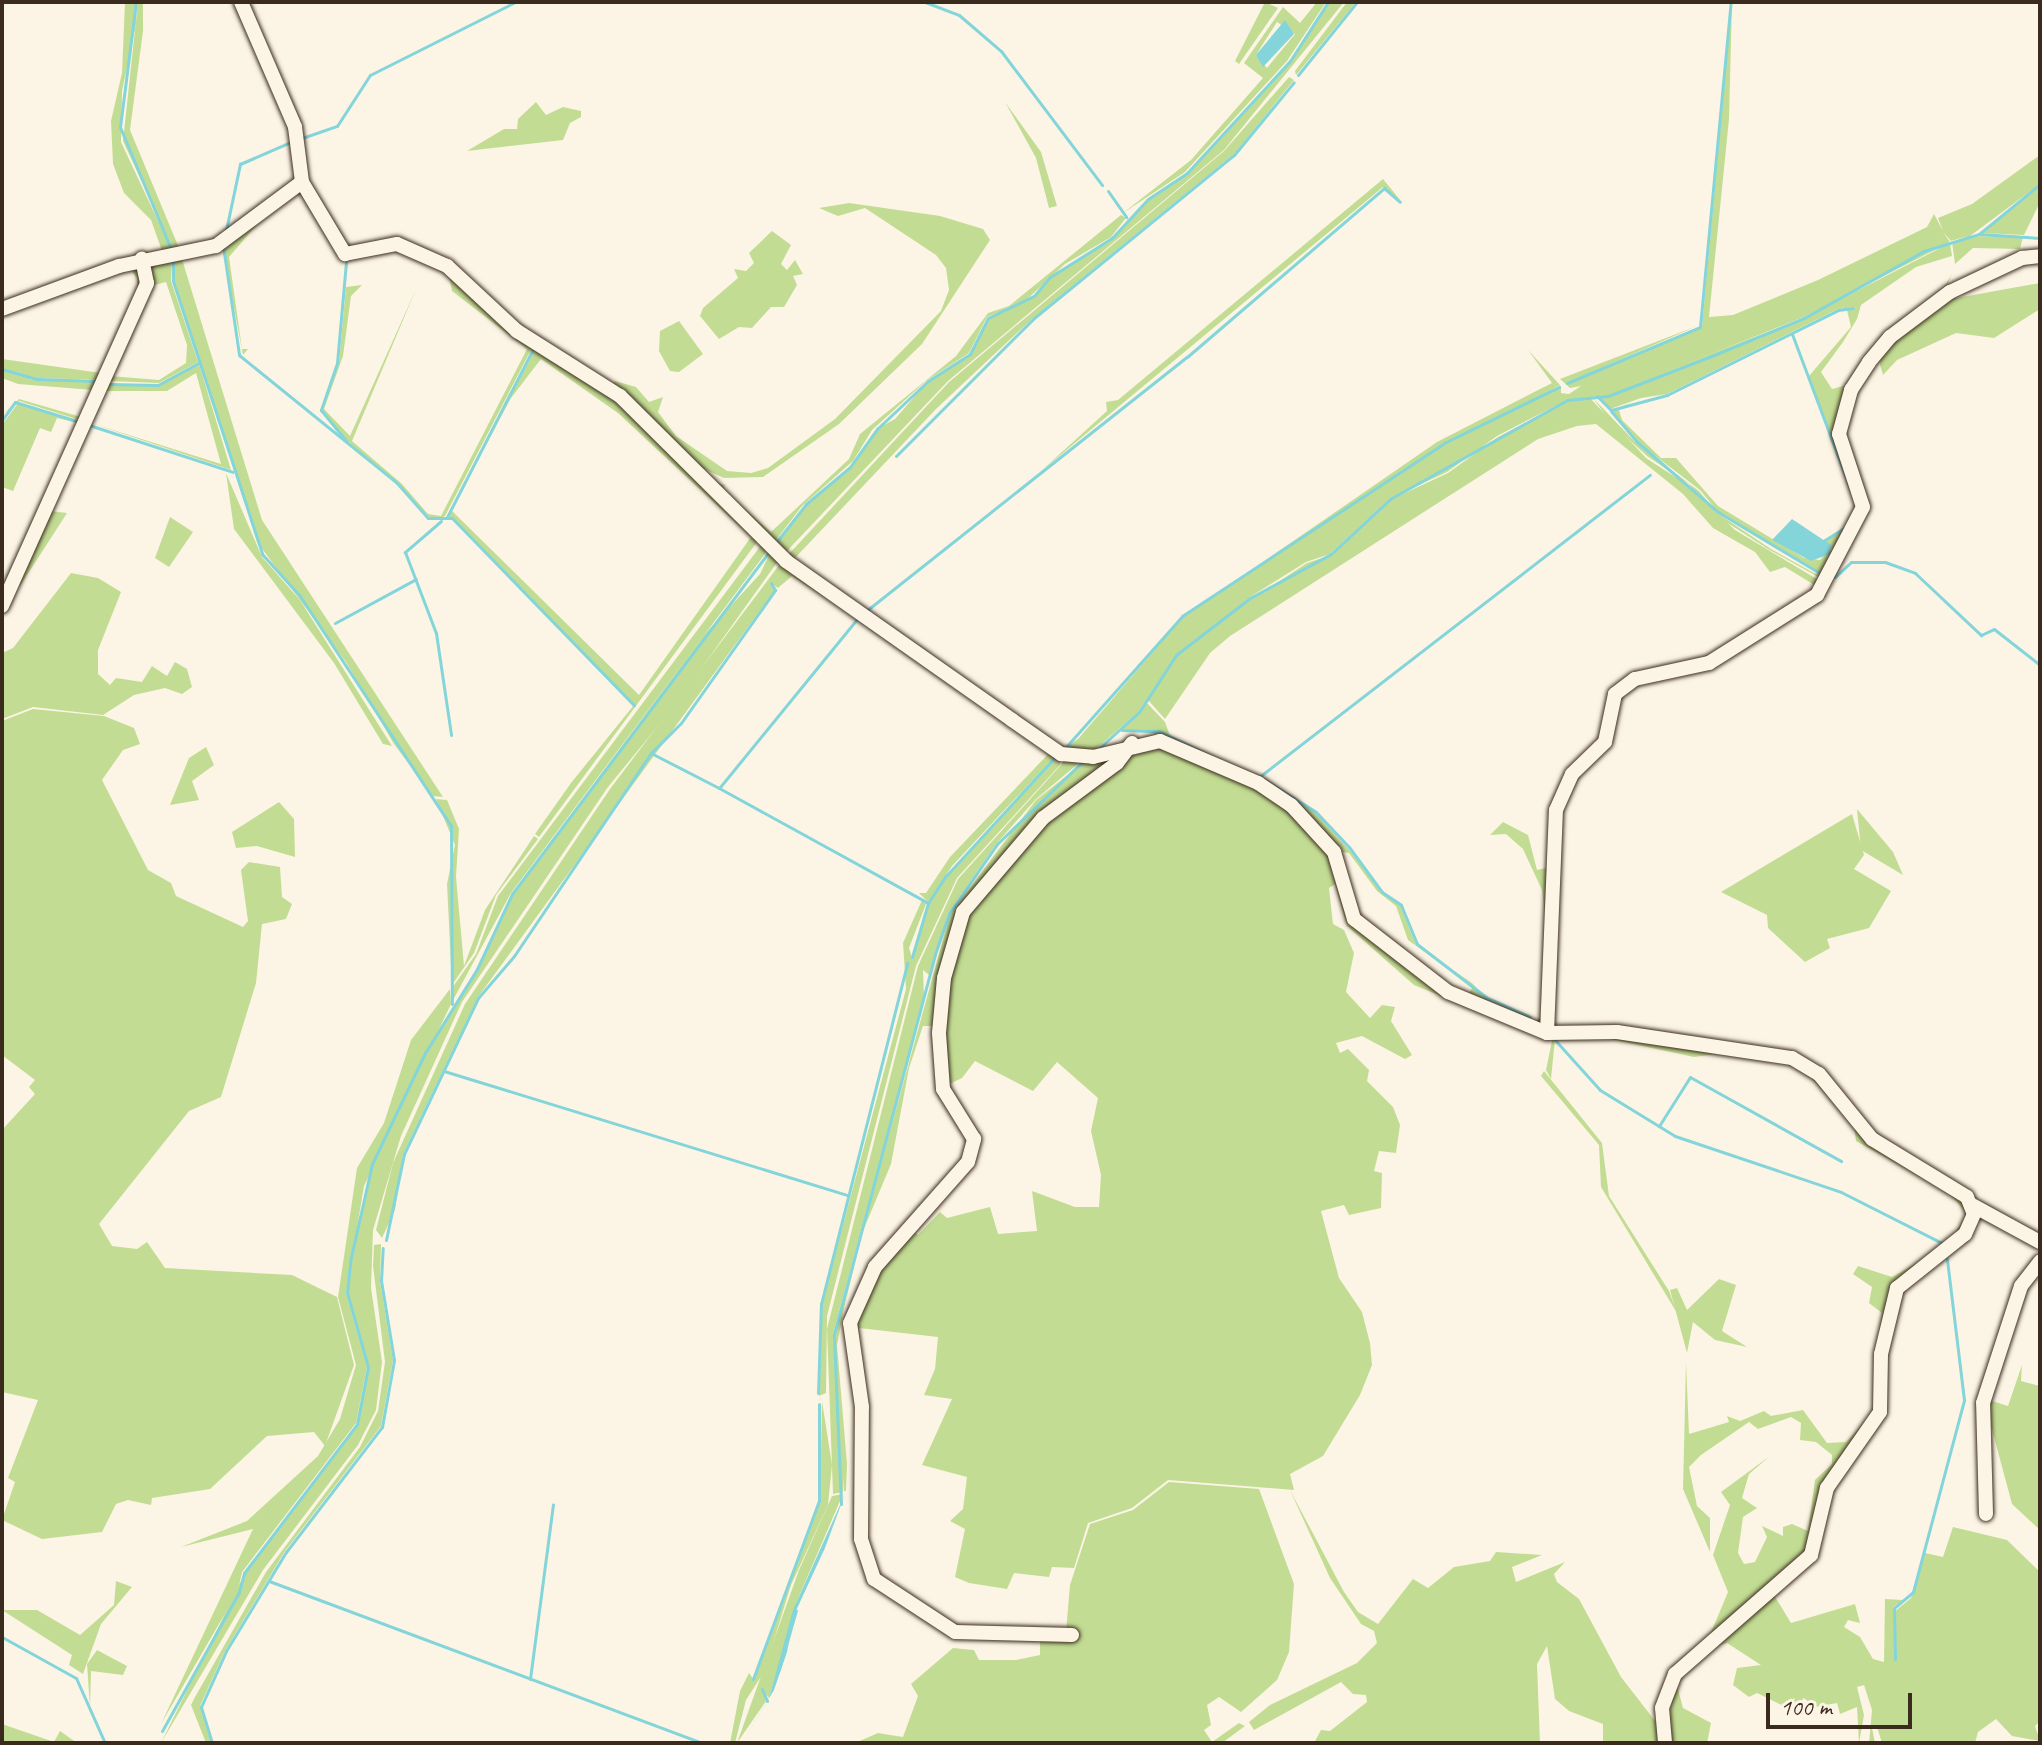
<!DOCTYPE html>
<html>
<head>
<meta charset="utf-8">
<style>
	body { margin:0 }
	#map { position:relative; width:2042px; height:1745px; overflow:hidden; background:#fcf5e5; font-family:Caveat,sans-serif }
	div>[style] { position:absolute }
	.green>* { inset:0; background:#c2dd93 }
	.water>* { inset:0; background:#83d5da }
	.stream>* { height:3px; margin:-1.5px; padding:0 1.5px; transform-origin:1.5px; border-radius:1.5px; background:#83d5da }
	.roads { filter:drop-shadow(0 0 2px #3b2a1e) drop-shadow(0 0 2px #3b2a1e) }
	.minor>* { height:14px; margin:-7px; padding:0 7px; transform-origin:7px; border-radius:7px; background:#fcf5e5 }
	span { translate:-50% -50%; white-space:nowrap; text-align:center; line-height:1.15; -webkit-text-stroke:7px #fcf5e5; paint-order:stroke }
	.frame { position:absolute; inset:0; border:4px solid #3b2a1e; pointer-events:none }
	.scale { position:absolute; left:1766px; top:1693px; width:146px; height:36px; box-sizing:border-box; border:4px solid #3b2a1e; border-top:0; padding-left:10px; font-size:24px; line-height:28px; white-space:nowrap; color:#3b2a1e; -webkit-text-stroke:6px #fcf5e5; paint-order:stroke }
</style>
</head>
<body>
<div id="map">
	<div class="green">
		<div style="clip-path:polygon(125px 2px,135px 2px,136px 24px,122px 91px,121px 142px,167px 240px,170px 250px,162px 251px,151px 220px,124px 193px,113px 164px,111px 121px,122px 73px)"></div>
		<div style="clip-path:polygon(138px 2px,143px 2px,143px 31px,130px 130px,179px 248px,173px 249px,123px 141px)"></div>
		<div style="clip-path:polygon(1265px 2px,1278px 8px,1239px 64px,1235px 61px)"></div>
		<div style="clip-path:polygon(evenodd,1317px 2px,1326px 2px,1287px 61px,1185px 172px,1123px 213px,1191px 160px,1263px 78px,1244px 63px,1283px 7px,1300px 23px,1317px 2px,1277px 22px,1295px 34px,1267px 68px,1256px 55px,1277px 22px)"></div>
		<div style="clip-path:polygon(1329px 2px,1344px 2px,1224px 150px,948px 381px,786px 552px,774px 546px,807px 504px,851px 467px,877px 429px,895px 419px,928px 381px,971px 355px,989px 318px,1035px 297px,1050px 277px,1112px 238px,1148px 200px,1188px 173px,1290px 61px)"></div>
		<div style="clip-path:polygon(1347px 2px,1356px 2px,1296px 75px,1295px 71px)"></div>
		<div style="clip-path:polygon(1732px 2px,1729px 119px,1709px 317px,1733px 315px,1818px 280px,1927px 227px,1934px 214px,1943px 231px,1938px 218px,1972px 204px,2040px 155px,2040px 184px,1970px 236px,2023px 237px,2020px 249px,1973px 248px,1955px 264px,1952px 242px,1968px 236px,1951px 241px,1943px 232px,1950px 242px,1804px 317px,1608px 395px,1567px 400px,1497px 436px,1447px 472px,1389px 499px,1330px 554px,1306px 562px,1250px 597px,1231px 613px,1307px 563px,1331px 555px,1390px 500px,1448px 473px,1498px 437px,1567px 401px,1590px 398px,1646px 458px,1689px 486px,1735px 530px,1820px 581px,1816px 586px,1785px 567px,1770px 572px,1755px 552px,1713px 528px,1683px 494px,1596px 424px,1577px 426px,1538px 439px,1230px 636px,1210px 653px,1165px 719px,1148px 700px,1173px 660px,1138px 712px,1088px 756px,1062px 750px,1078px 739px,1183px 617px,1437px 442px,1552px 383px,1528px 350px,1560px 385px,1536px 398px,1561px 386px,1561px 393px,1569px 394px,1581px 386px,1570px 388px,1560px 379px,1697px 326px,1567px 383px,1702px 327px)"></div>
		<div style="clip-path:polygon(1289px 77px,1294px 80px,1234px 154px,1033px 318px,936px 409px,794px 559px,788px 555px,949px 382px,1224px 151px)"></div>
		<div style="clip-path:polygon(536px 102px,546px 115px,563px 107px,581px 111px,581px 117px,570px 123px,563px 140px,467px 151px,504px 129px,517px 129px,518px 119px)"></div>
		<div style="clip-path:polygon(1005px 102px,1041px 152px,1057px 206px,1049px 208px,1036px 158px)"></div>
		<div style="clip-path:polygon(1383px 179px,1401px 201px,1383px 187px,1040px 472px,1107px 411px,1106px 402px,1118px 400px)"></div>
		<div style="clip-path:polygon(2040px 186px,2040px 202px,2024px 235px,1981px 233px)"></div>
		<div style="clip-path:polygon(849px 203px,940px 216px,983px 229px,990px 240px,922px 344px,839px 424px,763px 477px,724px 478px,691px 463px,611px 386px,615px 381px,636px 387px,649px 402px,663px 397px,658px 412px,676px 436px,727px 471px,751px 473px,768px 468px,835px 419px,941px 311px,949px 290px,946px 268px,936px 255px,865px 208px,838px 216px,819px 208px)"></div>
		<div style="clip-path:polygon(1121px 215px,1126px 218px,1111px 237px,1065px 264px,1023px 303px,987px 317px,969px 353px,926px 381px,872px 430px,853px 461px,802px 506px,773px 544px,708px 480px,725px 485px,723px 490px,771px 532px,849px 459px,860px 434px,956px 356px,988px 313px,1009px 306px)"></div>
		<div style="clip-path:polygon(260px 221px,229px 257px,242px 349px,248px 349px,243px 355px,223px 250px)"></div>
		<div style="clip-path:polygon(772px 231px,791px 245px,781px 264px,787px 270px,795px 260px,803px 274px,793px 276px,797px 285px,784px 307px,771px 307px,752px 328px,739px 327px,719px 339px,700px 316px,703px 308px,738px 278px,734px 269px,746px 271px,754px 263px,749px 253px)"></div>
		<div style="clip-path:polygon(1950px 243px,1952px 256px,1916px 267px,1861px 305px,1857px 319px,1843px 342px,1821px 372px,1832px 389px,1847px 385px,1885px 333px,1942px 290px,1952px 274px,1944px 292px,1880px 344px,1847px 394px,1837px 434px,1858px 494px,1860px 513px,1828px 579px,1820px 578px,1768px 549px,1723px 520px,1712px 511px,1689px 484px,1647px 456px,1612px 424px,1593px 398px,1635px 442px,1654px 458px,1679px 476px,1699px 491px,1717px 513px,1771px 549px,1814px 573px,1826px 577px,1718px 512px,1700px 490px,1636px 441px,1612px 411px,1630px 403px,1619px 410px,1622px 420px,1661px 458px,1676px 458px,1718px 506px,1804px 558px,1820px 560px,1832px 549px,1821px 543px,1854px 523px,1859px 509px,1809px 376px,1851px 327px,1847px 310px,1856px 307px,1838px 309px,1667px 394px,1641px 398px,1610px 409px,1599px 397px,1804px 318px)"></div>
		<div style="clip-path:polygon(181px 256px,262px 520px,443px 797px,433px 796px,394px 744px,346px 662px,257px 542px,174px 281px,174px 261px)"></div>
		<div style="clip-path:polygon(172px 260px,171px 281px,198px 362px,159px 383px,108px 381px,110px 376px,159px 380px,186px 363px,187px 345px,166px 282px,147px 287px,151px 264px)"></div>
		<div style="clip-path:polygon(126px 265px,139px 269px,143px 287px,102px 380px,36px 378px,2px 368px,2px 359px,101px 373px,137px 291px,137px 278px)"></div>
		<div style="clip-path:polygon(448px 271px,534px 344px,445px 516px,436px 520px,428px 516px,396px 481px,364px 457px,331px 424px,322px 411px,339px 363px,346px 287px,362px 285px,351px 296px,343px 356px,324px 409px,350px 436px,417px 287px,352px 441px,402px 484px,428px 514px,441px 516px,527px 349px,452px 291px)"></div>
		<div style="clip-path:polygon(2040px 283px,2040px 309px,1994px 338px,1956px 333px,1897px 360px,1883px 375px,1877px 354px,1951px 299px)"></div>
		<div style="clip-path:polygon(679px 321px,703px 354px,679px 372px,670px 371px,659px 351px,660px 331px)"></div>
		<div style="clip-path:polygon(evenodd,537px 346px,620px 399px,757px 542px,539px 837px,535px 834px,571px 783px,634px 705px,448px 515px,537px 346px,541px 359px,618px 413px,751px 537px,639px 695px,451px 510px,511px 398px,541px 359px)"></div>
		<div style="clip-path:polygon(199px 364px,231px 470px,91px 423px,221px 464px,196px 373px,167px 391px,105px 391px,107px 385px,158px 386px)"></div>
		<div style="clip-path:polygon(2px 370px,33px 380px,98px 382px,83px 421px,19px 401px,2px 415px,19px 399px,81px 417px,93px 390px,18px 384px,2px 378px)"></div>
		<div style="clip-path:polygon(18px 403px,81px 424px,57px 418px,51px 432px,40px 428px,13px 491px,2px 487px,2px 425px)"></div>
		<div style="clip-path:polygon(226px 473px,262px 557px,300px 600px,392px 746px,383px 744px,334px 663px,234px 529px)"></div>
		<div style="clip-path:polygon(50px 511px,67px 513px,20px 586px,14px 584px)"></div>
		<div style="clip-path:polygon(170px 517px,193px 532px,169px 567px,155px 558px)"></div>
		<div style="clip-path:polygon(762px 544px,769px 548px,759px 562px,511px 893px,452px 1002px,452px 988px,476px 954px,498px 896px)"></div>
		<div style="clip-path:polygon(771px 551px,778px 561px,676px 704px,608px 787px,462px 1002px,401px 1136px,373px 1230px,371px 1288px,382px 1362px,376px 1410px,358px 1445px,263px 1570px,161px 1743px,245px 1573px,358px 1424px,369px 1367px,348px 1293px,352px 1257px,372px 1164px,425px 1053px,477px 969px,512px 894px,704px 635px,760px 574px)"></div>
		<div style="clip-path:polygon(780px 564px,856px 617px,792px 576px,778px 588px,771px 583px,775px 590px,478px 997px,403px 1154px,395px 1210px,382px 1238px,376px 1230px,393px 1163px,465px 1004px,610px 789px)"></div>
		<div style="clip-path:polygon(71px 573px,98px 578px,121px 592px,98px 650px,98px 674px,110px 685px,116px 678px,142px 682px,152px 666px,167px 676px,175px 662px,187px 669px,192px 687px,182px 694px,165px 688px,134px 695px,103px 715px,33px 707px,2px 719px,2px 653px,13px 648px)"></div>
		<div style="clip-path:polygon(1147px 703px,1165px 722px,1170px 736px,1123px 729px)"></div>
		<div style="clip-path:polygon(33px 709px,104px 716px,134px 728px,140px 744px,123px 750px,102px 780px,148px 870px,171px 883px,176px 896px,243px 927px,248px 921px,241px 870px,249px 862px,280px 867px,282px 897px,292px 904px,286px 919px,262px 924px,256px 983px,221px 1097px,189px 1111px,99px 1224px,112px 1246px,137px 1249px,147px 1242px,165px 1268px,292px 1275px,337px 1297px,354px 1365px,325px 1446px,314px 1432px,267px 1436px,210px 1489px,152px 1498px,151px 1505px,128px 1500px,116px 1504px,102px 1532px,42px 1539px,2px 1520px,15px 1482px,8px 1478px,38px 1400px,2px 1392px,2px 1130px,35px 1094px,29px 1087px,35px 1080px,2px 1055px,2px 721px)"></div>
		<div style="clip-path:polygon(1174px 739px,1271px 784px,1315px 813px,1365px 867px,1381px 892px,1400px 905px,1416px 945px,1472px 983px,1486px 998px,1536px 1023px,1543px 1012px,1549px 943px,1542px 890px,1523px 849px,1506px 834px,1490px 835px,1503px 822px,1528px 835px,1537px 870px,1550px 867px,1553px 925px,1545px 1031px,1465px 998px,1473px 987px,1408px 940px,1396px 906px,1377px 891px,1349px 853px,1335px 851px,1277px 792px)"></div>
		<div style="clip-path:polygon(1150px 742px,1257px 785px,1322px 839px,1346px 904px,1425px 982px,1547px 1039px,1414px 985px,1347px 926px,1335px 884px,1329px 888px,1333px 924px,1344px 930px,1354px 953px,1346px 992px,1370px 1018px,1382px 1005px,1395px 1007px,1391px 1021px,1412px 1055px,1405px 1059px,1362px 1036px,1336px 1043px,1340px 1053px,1348px 1049px,1369px 1070px,1367px 1081px,1393px 1107px,1400px 1125px,1396px 1153px,1379px 1151px,1374px 1171px,1382px 1173px,1381px 1208px,1349px 1215px,1344px 1205px,1321px 1211px,1339px 1278px,1362px 1312px,1370px 1343px,1372px 1365px,1360px 1395px,1323px 1456px,1290px 1474px,1294px 1490px,1168px 1480px,1132px 1508px,1088px 1523px,1074px 1568px,1052px 1567px,1049px 1577px,1014px 1573px,1007px 1589px,969px 1583px,955px 1577px,965px 1529px,950px 1521px,963px 1509px,967px 1477px,922px 1465px,952px 1399px,924px 1395px,935px 1369px,938px 1337px,859px 1328px,858px 1336px,852px 1323px,857px 1301px,910px 1229px,918px 1235px,940px 1212px,947px 1218px,990px 1207px,998px 1234px,1037px 1231px,1032px 1191px,1075px 1207px,1099px 1207px,1101px 1175px,1091px 1131px,1098px 1098px,1057px 1062px,1033px 1091px,975px 1061px,962px 1078px,945px 1086px,942px 1025px,960px 927px,1060px 807px)"></div>
		<div style="clip-path:polygon(206px 747px,214px 765px,192px 781px,199px 800px,170px 805px,189px 758px)"></div>
		<div style="clip-path:polygon(1126px 747px,971px 897px,937px 1026px,923px 1026px,909px 1068px,891px 1164px,863px 1231px,844px 1308px,837px 1345px,847px 1464px,846px 1491px,844px 1491px,834px 1334px,950px 914px,1036px 800px,1089px 758px)"></div>
		<div style="clip-path:polygon(1052px 750px,1057px 754px,952px 866px,928px 902px,919px 893px,926px 893px,950px 857px)"></div>
		<div style="clip-path:polygon(1059px 754px,1060px 765px,957px 878px,916px 966px,827px 1316px,826px 1393px,819px 1396px,822px 1304px,906px 989px,903px 943px,922px 900px,926px 904px,909px 948px,912px 958px,928px 904px,946px 877px)"></div>
		<div style="clip-path:polygon(1068px 757px,1085px 758px,1036px 799px,996px 844px,948px 913px,929px 975px,923px 970px,924px 996px,833px 1334px,844px 1461px,843px 1492px,833px 1494px,827px 1329px,918px 966px,958px 879px)"></div>
		<div style="clip-path:polygon(436px 799px,447px 800px,459px 829px,456px 877px,464px 966px,485px 910px,534px 836px,538px 839px,496px 895px,474px 953px,452px 985px,447px 884px,455px 845px)"></div>
		<div style="clip-path:polygon(279px 802px,294px 819px,295px 857px,257px 846px,236px 848px,232px 832px)"></div>
		<div style="clip-path:polygon(1857px 809px,1893px 852px,1903px 875px,1861px 850px)"></div>
		<div style="clip-path:polygon(1852px 814px,1864px 855px,1854px 869px,1891px 891px,1869px 928px,1827px 939px,1830px 948px,1805px 962px,1768px 928px,1767px 915px,1721px 892px)"></div>
		<div style="clip-path:polygon(450px 989px,451px 1004px,364px 1186px,346px 1293px,367px 1367px,356px 1423px,242px 1572px,238px 1591px,161px 1724px,253px 1529px,181px 1547px,247px 1521px,318px 1456px,340px 1419px,356px 1365px,338px 1297px,357px 1168px,384px 1123px,411px 1040px)"></div>
		<div style="clip-path:polygon(1583px 1033px,1618px 1033px,1689px 1049px,1750px 1049px,1795px 1062px,1815px 1074px,1821px 1079px,1870px 1141px,1955px 1191px,1971px 1213px,1963px 1233px,1949px 1250px,1905px 1277px,1890px 1298px,1878px 1357px,1880px 1394px,1877px 1414px,1826px 1487px,1811px 1551px,1792px 1576px,1705px 1647px,1728px 1592px,1713px 1555px,1730px 1505px,1721px 1492px,1770px 1456px,1749px 1474px,1742px 1498px,1757px 1508px,1743px 1517px,1738px 1553px,1744px 1564px,1755px 1562px,1767px 1537px,1762px 1526px,1783px 1536px,1783px 1527px,1792px 1524px,1808px 1531px,1815px 1480px,1832px 1464px,1832px 1455px,1816px 1442px,1800px 1440px,1801px 1423px,1791px 1417px,1758px 1429px,1749px 1422px,1701px 1455px,1689px 1467px,1697px 1506px,1710px 1518px,1710px 1552px,1683px 1489px,1686px 1362px,1689px 1434px,1729px 1422px,1727px 1416px,1740px 1421px,1764px 1411px,1771px 1416px,1803px 1410px,1827px 1443px,1846px 1442px,1875px 1412px,1876px 1360px,1882px 1313px,1869px 1303px,1872px 1287px,1853px 1274px,1858px 1266px,1892px 1277px,1947px 1246px,1967px 1214px,1948px 1192px,1856px 1141px,1854px 1126px,1803px 1068px,1746px 1050px,1694px 1057px,1596px 1036px,1555px 1039px,1551px 1079px,1546px 1070px,1553px 1036px)"></div>
		<div style="clip-path:polygon(1544px 1071px,1602px 1143px,1609px 1196px,1669px 1291px,1677px 1313px,1601px 1187px,1599px 1145px,1541px 1076px)"></div>
		<div style="clip-path:polygon(381px 1244px,380px 1281px,393px 1360px,381px 1426px,285px 1551px,225px 1651px,200px 1706px,211px 1743px,206px 1743px,191px 1705px,195px 1697px,266px 1572px,360px 1447px,378px 1411px,385px 1362px,373px 1266px,374px 1245px)"></div>
		<div style="clip-path:polygon(1719px 1279px,1736px 1285px,1722px 1331px,1747px 1347px,1715px 1340px,1693px 1322px,1687px 1353px,1670px 1290px,1677px 1288px,1687px 1310px)"></div>
		<div style="clip-path:polygon(2022px 1365px,2021px 1381px,2040px 1386px,2040px 1530px,2012px 1504px,1986px 1407px,1986px 1399px,2008px 1406px)"></div>
		<div style="clip-path:polygon(822px 1401px,832px 1465px,828px 1505px,791px 1585px,764px 1672px,746px 1700px,735px 1743px,730px 1743px,740px 1691px,749px 1673px,754px 1680px,820px 1501px)"></div>
		<div style="clip-path:polygon(1169px 1482px,1259px 1489px,1294px 1584px,1289px 1652px,1277px 1680px,1241px 1712px,1219px 1697px,1207px 1705px,1211px 1725px,1204px 1730px,1212px 1742px,1239px 1723px,1245px 1726px,1222px 1743px,855px 1743px,878px 1733px,903px 1737px,918px 1696px,911px 1684px,953px 1648px,974px 1650px,979px 1660px,1016px 1660px,1040px 1655px,1040px 1642px,1079px 1637px,1066px 1632px,1070px 1585px,1090px 1524px,1133px 1510px)"></div>
		<div style="clip-path:polygon(1290px 1490px,1344px 1592px,1358px 1612px,1378px 1624px,1413px 1579px,1428px 1588px,1454px 1567px,1490px 1561px,1496px 1552px,1542px 1555px,1512px 1567px,1516px 1582px,1565px 1562px,1554px 1574px,1557px 1582px,1579px 1599px,1621px 1677px,1659px 1726px,1662px 1743px,1603px 1743px,1603px 1724px,1569px 1711px,1555px 1699px,1547px 1646px,1537px 1664px,1540px 1743px,1314px 1743px,1321px 1730px,1330px 1731px,1367px 1702px,1366px 1695px,1353px 1694px,1341px 1682px,1254px 1730px,1249px 1722px,1270px 1705px,1357px 1663px,1377px 1643px,1374px 1631px,1361px 1624px,1330px 1578px)"></div>
		<div style="clip-path:polygon(843px 1494px,797px 1601px,769px 1698px,761px 1688px,766px 1701px,737px 1743px,799px 1570px,832px 1496px)"></div>
		<div style="clip-path:polygon(1953px 1527px,2007px 1540px,2040px 1572px,2040px 1721px,2035px 1726px,2040px 1741px,2012px 1736px,1996px 1719px,1978px 1732px,1975px 1743px,1882px 1743px,1877px 1727px,1872px 1728px,1875px 1743px,1869px 1743px,1872px 1710px,1864px 1685px,1857px 1687px,1864px 1715px,1859px 1743px,1857px 1707px,1840px 1714px,1837px 1703px,1815px 1707px,1804px 1698px,1792px 1710px,1757px 1693px,1749px 1697px,1733px 1685px,1737px 1668px,1761px 1665px,1727px 1643px,1710px 1648px,1774px 1595px,1791px 1623px,1855px 1604px,1860px 1623px,1848px 1620px,1844px 1627px,1860px 1637px,1873px 1659px,1884px 1662px,1885px 1599px,1903px 1600px,1893px 1607px,1893px 1613px,1911px 1598px,1925px 1553px,1943px 1557px)"></div>
		<div style="clip-path:polygon(116px 1581px,132px 1587px,101px 1624px,83px 1674px,69px 1665px,72px 1655px,2px 1610px,37px 1610px,80px 1635px,114px 1605px)"></div>
		<div style="clip-path:polygon(97px 1650px,127px 1666px,123px 1675px,91px 1671px,90px 1707px,87px 1664px)"></div>
		<div style="clip-path:polygon(1675px 1678px,1683px 1708px,1711px 1723px,1707px 1743px,1666px 1743px)"></div>
		<div style="clip-path:polygon(2px 1724px,54px 1742px,60px 1731px,77px 1743px,2px 1743px)"></div>
	</div>
	<div class="water">
		<div style="clip-path:polygon(1285px 20px,1294px 34px,1263px 67px,1256px 55px)"></div>
		<div style="clip-path:polygon(1792px 519px,1831px 545px,1830px 554px,1811px 561px,1772px 540px)"></div>
		<div style="clip-path:polygon(845px 1494px,825px 1548px,794px 1615px,787px 1652px,774px 1690px,742px 1743px,769px 1698px,793px 1610px)"></div>
	</div>
	<div class="stream">
		<div style="left:136px;top:2px;width:126px;rotate:97.3deg"></div>
		<div style="left:120px;top:127px;width:132px;rotate:67.3deg"></div>
		<div style="left:925px;top:2px;width:36px;rotate:21deg"></div>
		<div style="left:959px;top:15px;width:55px;rotate:40.6deg"></div>
		<div style="left:1001px;top:51px;width:168px;rotate:53deg"></div>
		<div style="left:1298px;top:75px;width:94px;rotate:-51.1deg"></div>
		<div style="left:302px;top:138px;width:37px;rotate:-19deg"></div>
		<div style="left:337px;top:126px;width:61px;rotate:-57.1deg"></div>
		<div style="left:370px;top:75px;width:162px;rotate:-26.7deg"></div>
		<div style="left:1108px;top:191px;width:32px;rotate:55deg"></div>
		<div style="left:1980px;top:234px;width:60px;rotate:3.8deg"></div>
		<div style="left:225px;top:235px;width:73px;rotate:-78.1deg"></div>
		<div style="left:240px;top:164px;width:58px;rotate:-23.5deg"></div>
		<div style="left:223px;top:246px;width:110px;rotate:81.6deg"></div>
		<div style="left:239px;top:355px;width:202px;rotate:39deg"></div>
		<div style="left:396px;top:482px;width:48px;rotate:48.4deg"></div>
		<div style="left:428px;top:518px;width:24px"></div>
		<div style="left:452px;top:518px;width:261px;rotate:45.8deg"></div>
		<div style="left:173px;top:261px;width:20px;rotate:90deg"></div>
		<div style="left:173px;top:281px;width:287px;rotate:71.9deg"></div>
		<div style="left:262px;top:554px;width:57px;rotate:47.9deg"></div>
		<div style="left:300px;top:596px;width:275px;rotate:56.7deg"></div>
		<div style="left:451px;top:826px;width:178px;rotate:89.7deg"></div>
		<div style="left:346px;top:262px;width:101px;rotate:95.1deg"></div>
		<div style="left:337px;top:363px;width:50px;rotate:108.8deg"></div>
		<div style="left:321px;top:410px;width:41px;rotate:50.9deg"></div>
		<div style="left:1792px;top:334px;width:168px;rotate:69.4deg"></div>
		<div style="left:2px;top:369px;width:37px;rotate:16deg"></div>
		<div style="left:38px;top:379px;width:58px;rotate:2deg"></div>
		<div style="left:1567px;top:383px;width:144px;rotate:-22.8deg"></div>
		<div style="left:1700px;top:327px;width:326px;rotate:-84.6deg"></div>
		<div style="left:109px;top:384px;width:49px;rotate:1.2deg"></div>
		<div style="left:158px;top:385px;width:48px;rotate:-28.7deg"></div>
		<div style="left:1597px;top:396px;width:20px;rotate:45deg"></div>
		<div style="left:1611px;top:410px;width:58px;rotate:-15deg"></div>
		<div style="left:1667px;top:395px;width:191px;rotate:-26.4deg"></div>
		<div style="left:1838px;top:310px;width:15px;rotate:-8deg"></div>
		<div style="left:1611px;top:411px;width:39px;rotate:50deg"></div>
		<div style="left:1636px;top:441px;width:108px;rotate:40.9deg"></div>
		<div style="left:1718px;top:512px;width:122px;rotate:31deg"></div>
		<div style="left:2px;top:420px;width:22px;rotate:-54deg"></div>
		<div style="left:15px;top:402px;width:68px;rotate:17.1deg"></div>
		<div style="left:89px;top:425px;width:151px;rotate:18.1deg"></div>
		<div style="left:896px;top:456px;width:195px;rotate:-45deg"></div>
		<div style="left:1034px;top:318px;width:258px;rotate:-39.2deg"></div>
		<div style="left:1234px;top:155px;width:94px;rotate:-50.6deg"></div>
		<div style="left:447px;top:517px;width:191px;rotate:-62.9deg"></div>
		<div style="left:441px;top:521px;width:48px;rotate:139.3deg"></div>
		<div style="left:405px;top:552px;width:87px;rotate:69.1deg"></div>
		<div style="left:436px;top:633px;width:103px;rotate:81.6deg"></div>
		<div style="left:1820px;top:543px;width:34px;rotate:-32deg"></div>
		<div style="left:774px;top:545px;width:52px;rotate:-52deg"></div>
		<div style="left:806px;top:504px;width:57px;rotate:-40.1deg"></div>
		<div style="left:850px;top:467px;width:47px;rotate:-54.6deg"></div>
		<div style="left:877px;top:429px;width:70px;rotate:-43.3deg"></div>
		<div style="left:928px;top:381px;width:50px;rotate:-32.7deg"></div>
		<div style="left:970px;top:354px;width:40px;rotate:-63.4deg"></div>
		<div style="left:988px;top:318px;width:51px;rotate:-25.6deg"></div>
		<div style="left:1034px;top:296px;width:25px;rotate:-50deg"></div>
		<div style="left:1050px;top:277px;width:73px;rotate:-32.2deg"></div>
		<div style="left:1112px;top:238px;width:53px;rotate:-47.3deg"></div>
		<div style="left:1148px;top:199px;width:47px;rotate:-33.7deg"></div>
		<div style="left:1187px;top:173px;width:152px;rotate:-47.4deg"></div>
		<div style="left:1290px;top:61px;width:70px;rotate:-57.2deg"></div>
		<div style="left:1835px;top:577px;width:22px;rotate:-43deg"></div>
		<div style="left:1851px;top:562px;width:34px"></div>
		<div style="left:1885px;top:562px;width:32px;rotate:20deg"></div>
		<div style="left:1915px;top:573px;width:91px;rotate:43.2deg"></div>
		<div style="left:1981px;top:635px;width:14px;rotate:-25deg"></div>
		<div style="left:1994px;top:629px;width:58px;rotate:38deg"></div>
		<div style="left:866px;top:611px;width:409px;rotate:-38.4deg"></div>
		<div style="left:1187px;top:357px;width:260px;rotate:-40.6deg"></div>
		<div style="left:1384px;top:188px;width:21px;rotate:41deg"></div>
		<div style="left:857px;top:619px;width:218px;rotate:129.2deg"></div>
		<div style="left:719px;top:788px;width:239px;rotate:28.8deg"></div>
		<div style="left:335px;top:623px;width:92px;rotate:-28.5deg"></div>
		<div style="left:1122px;top:730px;width:37px;rotate:2deg"></div>
		<div style="left:1159px;top:731px;width:58px;rotate:25.7deg"></div>
		<div style="left:1065px;top:748px;width:176px;rotate:-48.4deg"></div>
		<div style="left:1182px;top:616px;width:314px;rotate:-33.4deg"></div>
		<div style="left:1444px;top:443px;width:128px;rotate:-26deg"></div>
		<div style="left:1098px;top:749px;width:55px;rotate:-42.1deg"></div>
		<div style="left:1139px;top:712px;width:68px;rotate:-57deg"></div>
		<div style="left:1176px;top:655px;width:93px;rotate:-37.6deg"></div>
		<div style="left:1250px;top:598px;width:92px;rotate:-28.5deg"></div>
		<div style="left:1331px;top:554px;width:81px;rotate:-43deg"></div>
		<div style="left:1390px;top:499px;width:203px;rotate:-29.2deg"></div>
		<div style="left:1567px;top:400px;width:41px;rotate:-5.6deg"></div>
		<div style="left:1608px;top:396px;width:108px;rotate:-21.1deg"></div>
		<div style="left:1709px;top:357px;width:103px;rotate:-22.3deg"></div>
		<div style="left:1804px;top:318px;width:137px;rotate:-29.2deg"></div>
		<div style="left:1924px;top:251px;width:58px;rotate:-17.2deg"></div>
		<div style="left:1979px;top:234px;width:79px;rotate:-39.3deg"></div>
		<div style="left:1259px;top:777px;width:494px;rotate:-37.7deg"></div>
		<div style="left:1265px;top:780px;width:60px;rotate:32.1deg"></div>
		<div style="left:1316px;top:812px;width:48px;rotate:46.7deg"></div>
		<div style="left:1349px;top:847px;width:56px;rotate:53.7deg"></div>
		<div style="left:1382px;top:892px;width:23px;rotate:34deg"></div>
		<div style="left:1401px;top:905px;width:42px;rotate:67.7deg"></div>
		<div style="left:1417px;top:944px;width:87px;rotate:37.5deg"></div>
		<div style="left:1486px;top:997px;width:48px;rotate:24.4deg"></div>
		<div style="left:719px;top:788px;width:76px;rotate:-152.8deg"></div>
		<div style="left:651px;top:753px;width:42px;rotate:-45deg"></div>
		<div style="left:681px;top:723px;width:163px;rotate:-54.7deg"></div>
		<div style="left:775px;top:590px;width:8px;rotate:-120deg"></div>
		<div style="left:912px;top:957px;width:56px;rotate:-73.5deg"></div>
		<div style="left:928px;top:903px;width:31px;rotate:-57deg"></div>
		<div style="left:945px;top:877px;width:163px;rotate:-47.5deg"></div>
		<div style="left:1555px;top:1040px;width:67px;rotate:48deg"></div>
		<div style="left:1600px;top:1090px;width:88px;rotate:31.5deg"></div>
		<div style="left:1675px;top:1136px;width:175px;rotate:18.6deg"></div>
		<div style="left:1841px;top:1192px;width:115px;rotate:26.8deg"></div>
		<div style="left:444px;top:1071px;width:423px;rotate:17.1deg"></div>
		<div style="left:1659px;top:1126px;width:58px;rotate:-57.7deg"></div>
		<div style="left:1690px;top:1077px;width:173px;rotate:29.1deg"></div>
		<div style="left:386px;top:1240px;width:88px;rotate:-78.2deg"></div>
		<div style="left:404px;top:1154px;width:173px;rotate:-64.6deg"></div>
		<div style="left:478px;top:998px;width:55px;rotate:-49.4deg"></div>
		<div style="left:514px;top:956px;width:245px;rotate:-56deg"></div>
		<div style="left:818px;top:1393px;width:89px;rotate:-88.1deg"></div>
		<div style="left:821px;top:1304px;width:352px;rotate:-75.8deg"></div>
		<div style="left:841px;top:1504px;width:170px;rotate:-92.4deg"></div>
		<div style="left:834px;top:1334px;width:393px;rotate:-75.1deg"></div>
		<div style="left:935px;top:954px;width:43px;rotate:-71.1deg"></div>
		<div style="left:949px;top:913px;width:84px;rotate:-55.2deg"></div>
		<div style="left:997px;top:844px;width:120px;rotate:-44deg"></div>
		<div style="left:269px;top:1581px;width:463px;rotate:20.5deg"></div>
		<div style="left:2px;top:1637px;width:85px;rotate:29deg"></div>
		<div style="left:76px;top:1678px;width:71px;rotate:66deg"></div>
		<div style="left:786px;top:1645px;width:36px;rotate:-74deg"></div>
		<div style="left:1895px;top:1659px;width:51px;rotate:-91.1deg"></div>
		<div style="left:1894px;top:1608px;width:25px;rotate:-40deg"></div>
		<div style="left:1913px;top:1592px;width:199px;rotate:-75.1deg"></div>
		<div style="left:1964px;top:1400px;width:142px;rotate:-96.9deg"></div>
		<div style="left:778px;top:1672px;width:21px;rotate:-73deg"></div>
		<div style="left:530px;top:1679px;width:176px;rotate:-82.5deg"></div>
		<div style="left:753px;top:1679px;width:190px;rotate:-69.7deg"></div>
		<div style="left:819px;top:1501px;width:97px;rotate:-90deg"></div>
		<div style="left:762px;top:1689px;width:13px;rotate:67deg"></div>
		<div style="left:162px;top:1731px;width:159px;rotate:-61deg"></div>
		<div style="left:239px;top:1592px;width:20px;rotate:-75deg"></div>
		<div style="left:244px;top:1573px;width:187px;rotate:-52.8deg"></div>
		<div style="left:357px;top:1424px;width:58px;rotate:-79.1deg"></div>
		<div style="left:368px;top:1367px;width:77px;rotate:-105.8deg"></div>
		<div style="left:347px;top:1293px;width:36px;rotate:-84deg"></div>
		<div style="left:351px;top:1257px;width:95px;rotate:-77.3deg"></div>
		<div style="left:372px;top:1164px;width:123px;rotate:-64.5deg"></div>
		<div style="left:425px;top:1053px;width:99px;rotate:-58.2deg"></div>
		<div style="left:477px;top:969px;width:83px;rotate:-65deg"></div>
		<div style="left:512px;top:894px;width:429px;rotate:-53.1deg"></div>
		<div style="left:212px;top:1743px;width:38px;rotate:-107deg"></div>
		<div style="left:201px;top:1707px;width:61px;rotate:-65.9deg"></div>
		<div style="left:226px;top:1651px;width:116px;rotate:-58.8deg"></div>
		<div style="left:286px;top:1552px;width:158px;rotate:-52.5deg"></div>
		<div style="left:382px;top:1427px;width:68px;rotate:-79.8deg"></div>
		<div style="left:394px;top:1360px;width:80px;rotate:-99.3deg"></div>
		<div style="left:381px;top:1281px;width:33px;rotate:-87deg"></div>
	</div>
	<div class="roads">
		<div class="minor">
			<div style="left:241px;top:2px;width:136px;rotate:66.6deg"></div>
			<div style="left:295px;top:127px;width:55px;rotate:82.7deg"></div>
			<div style="left:302px;top:182px;width:84px;rotate:59.2deg"></div>
			<div style="left:345px;top:254px;width:53px;rotate:-10.9deg"></div>
			<div style="left:397px;top:244px;width:55px;rotate:23.7deg"></div>
			<div style="left:447px;top:266px;width:96px;rotate:42.9deg"></div>
			<div style="left:517px;top:331px;width:122px;rotate:32.3deg"></div>
			<div style="left:620px;top:396px;width:234px;rotate:44.8deg"></div>
			<div style="left:786px;top:561px;width:276px;rotate:35.1deg"></div>
			<div style="left:1012px;top:720px;width:60px;rotate:34.8deg"></div>
			<div style="left:1061px;top:754px;width:32px;rotate:5deg"></div>
			<div style="left:1093px;top:757px;width:69px;rotate:-13.4deg"></div>
			<div style="left:1160px;top:741px;width:107px;rotate:23.2deg"></div>
			<div style="left:1258px;top:783px;width:40px;rotate:34deg"></div>
			<div style="left:1291px;top:805px;width:64px;rotate:47.5deg"></div>
			<div style="left:1334px;top:852px;width:70px;rotate:73.4deg"></div>
			<div style="left:1354px;top:919px;width:119px;rotate:37.8deg"></div>
			<div style="left:1448px;top:992px;width:107px;rotate:22.5deg"></div>
			<div style="left:1547px;top:1033px;width:70px;rotate:-0.8deg"></div>
			<div style="left:1617px;top:1032px;width:177px;rotate:8.5deg"></div>
			<div style="left:1792px;top:1058px;width:31px;rotate:31deg"></div>
			<div style="left:1819px;top:1074px;width:84px;rotate:50.8deg"></div>
			<div style="left:1872px;top:1139px;width:111px;rotate:31.4deg"></div>
			<div style="left:1967px;top:1197px;width:18px;rotate:68deg"></div>
			<div style="left:1974px;top:1214px;width:22px;rotate:114deg"></div>
			<div style="left:1965px;top:1234px;width:87px;rotate:141.5deg"></div>
			<div style="left:1897px;top:1288px;width:68px;rotate:103.6deg"></div>
			<div style="left:1881px;top:1354px;width:58px;rotate:91deg"></div>
			<div style="left:1880px;top:1412px;width:93px;rotate:124.9deg"></div>
			<div style="left:1827px;top:1488px;width:69px;rotate:103.4deg"></div>
			<div style="left:1811px;top:1555px;width:181px;rotate:138.8deg"></div>
			<div style="left:1675px;top:1674px;width:36px;rotate:111deg"></div>
			<div style="left:1662px;top:1708px;width:35px;rotate:85deg"></div>
			<div style="left:2px;top:309px;width:125px;rotate:-20.2deg"></div>
			<div style="left:119px;top:266px;width:99px;rotate:-11.7deg"></div>
			<div style="left:216px;top:246px;width:107px;rotate:-36.7deg"></div>
			<div style="left:2px;top:606px;width:354px;rotate:-65.8deg"></div>
			<div style="left:147px;top:283px;width:25px;rotate:-102deg"></div>
			<div style="left:1547px;top:1033px;width:223px;rotate:-87.7deg"></div>
			<div style="left:1556px;top:810px;width:39px;rotate:-66deg"></div>
			<div style="left:1572px;top:774px;width:46px;rotate:-44.1deg"></div>
			<div style="left:1605px;top:742px;width:49px;rotate:-78.2deg"></div>
			<div style="left:1615px;top:694px;width:25px;rotate:-37deg"></div>
			<div style="left:1635px;top:679px;width:76px;rotate:-12.2deg"></div>
			<div style="left:1709px;top:663px;width:128px;rotate:-32.2deg"></div>
			<div style="left:1817px;top:595px;width:99px;rotate:-62.4deg"></div>
			<div style="left:1863px;top:507px;width:77px;rotate:-108.2deg"></div>
			<div style="left:1839px;top:434px;width:46px;rotate:-74.7deg"></div>
			<div style="left:1851px;top:390px;width:33px;rotate:-57deg"></div>
			<div style="left:1869px;top:362px;width:33px;rotate:-50deg"></div>
			<div style="left:1890px;top:337px;width:75px;rotate:-36.9deg"></div>
			<div style="left:1950px;top:292px;width:80px;rotate:-25.3deg"></div>
			<div style="left:2022px;top:258px;width:18px;rotate:-6deg"></div>
			<div style="left:1972px;top:1205px;width:77px;rotate:28.6deg"></div>
			<div style="left:1986px;top:1514px;width:111px;rotate:-91.5deg"></div>
			<div style="left:1983px;top:1403px;width:123px;rotate:-72deg"></div>
			<div style="left:2021px;top:1286px;width:31px;rotate:-52deg"></div>
			<div style="left:1072px;top:1635px;width:117px;rotate:-178.5deg"></div>
			<div style="left:955px;top:1632px;width:97px;rotate:-146.8deg"></div>
			<div style="left:874px;top:1579px;width:42px;rotate:-108deg"></div>
			<div style="left:861px;top:1539px;width:132px;rotate:-89.6deg"></div>
			<div style="left:862px;top:1407px;width:85px;rotate:-98.1deg"></div>
			<div style="left:850px;top:1323px;width:61px;rotate:-65.9deg"></div>
			<div style="left:875px;top:1267px;width:140px;rotate:-48.5deg"></div>
			<div style="left:968px;top:1162px;width:24px;rotate:-75deg"></div>
			<div style="left:974px;top:1139px;width:59px;rotate:-121.8deg"></div>
			<div style="left:943px;top:1089px;width:56px;rotate:-94.1deg"></div>
			<div style="left:939px;top:1033px;width:55px;rotate:-84.8deg"></div>
			<div style="left:944px;top:978px;width:69px;rotate:-73.9deg"></div>
			<div style="left:963px;top:912px;width:123px;rotate:-49.6deg"></div>
			<div style="left:1043px;top:818px;width:92px;rotate:-36.6deg"></div>
			<div style="left:1117px;top:763px;width:25px;rotate:-53deg"></div>
		</div>
	</div>
	<div class="frame"></div>
	<div class="scale">100 m</div>
</div>
</body>
</html>
